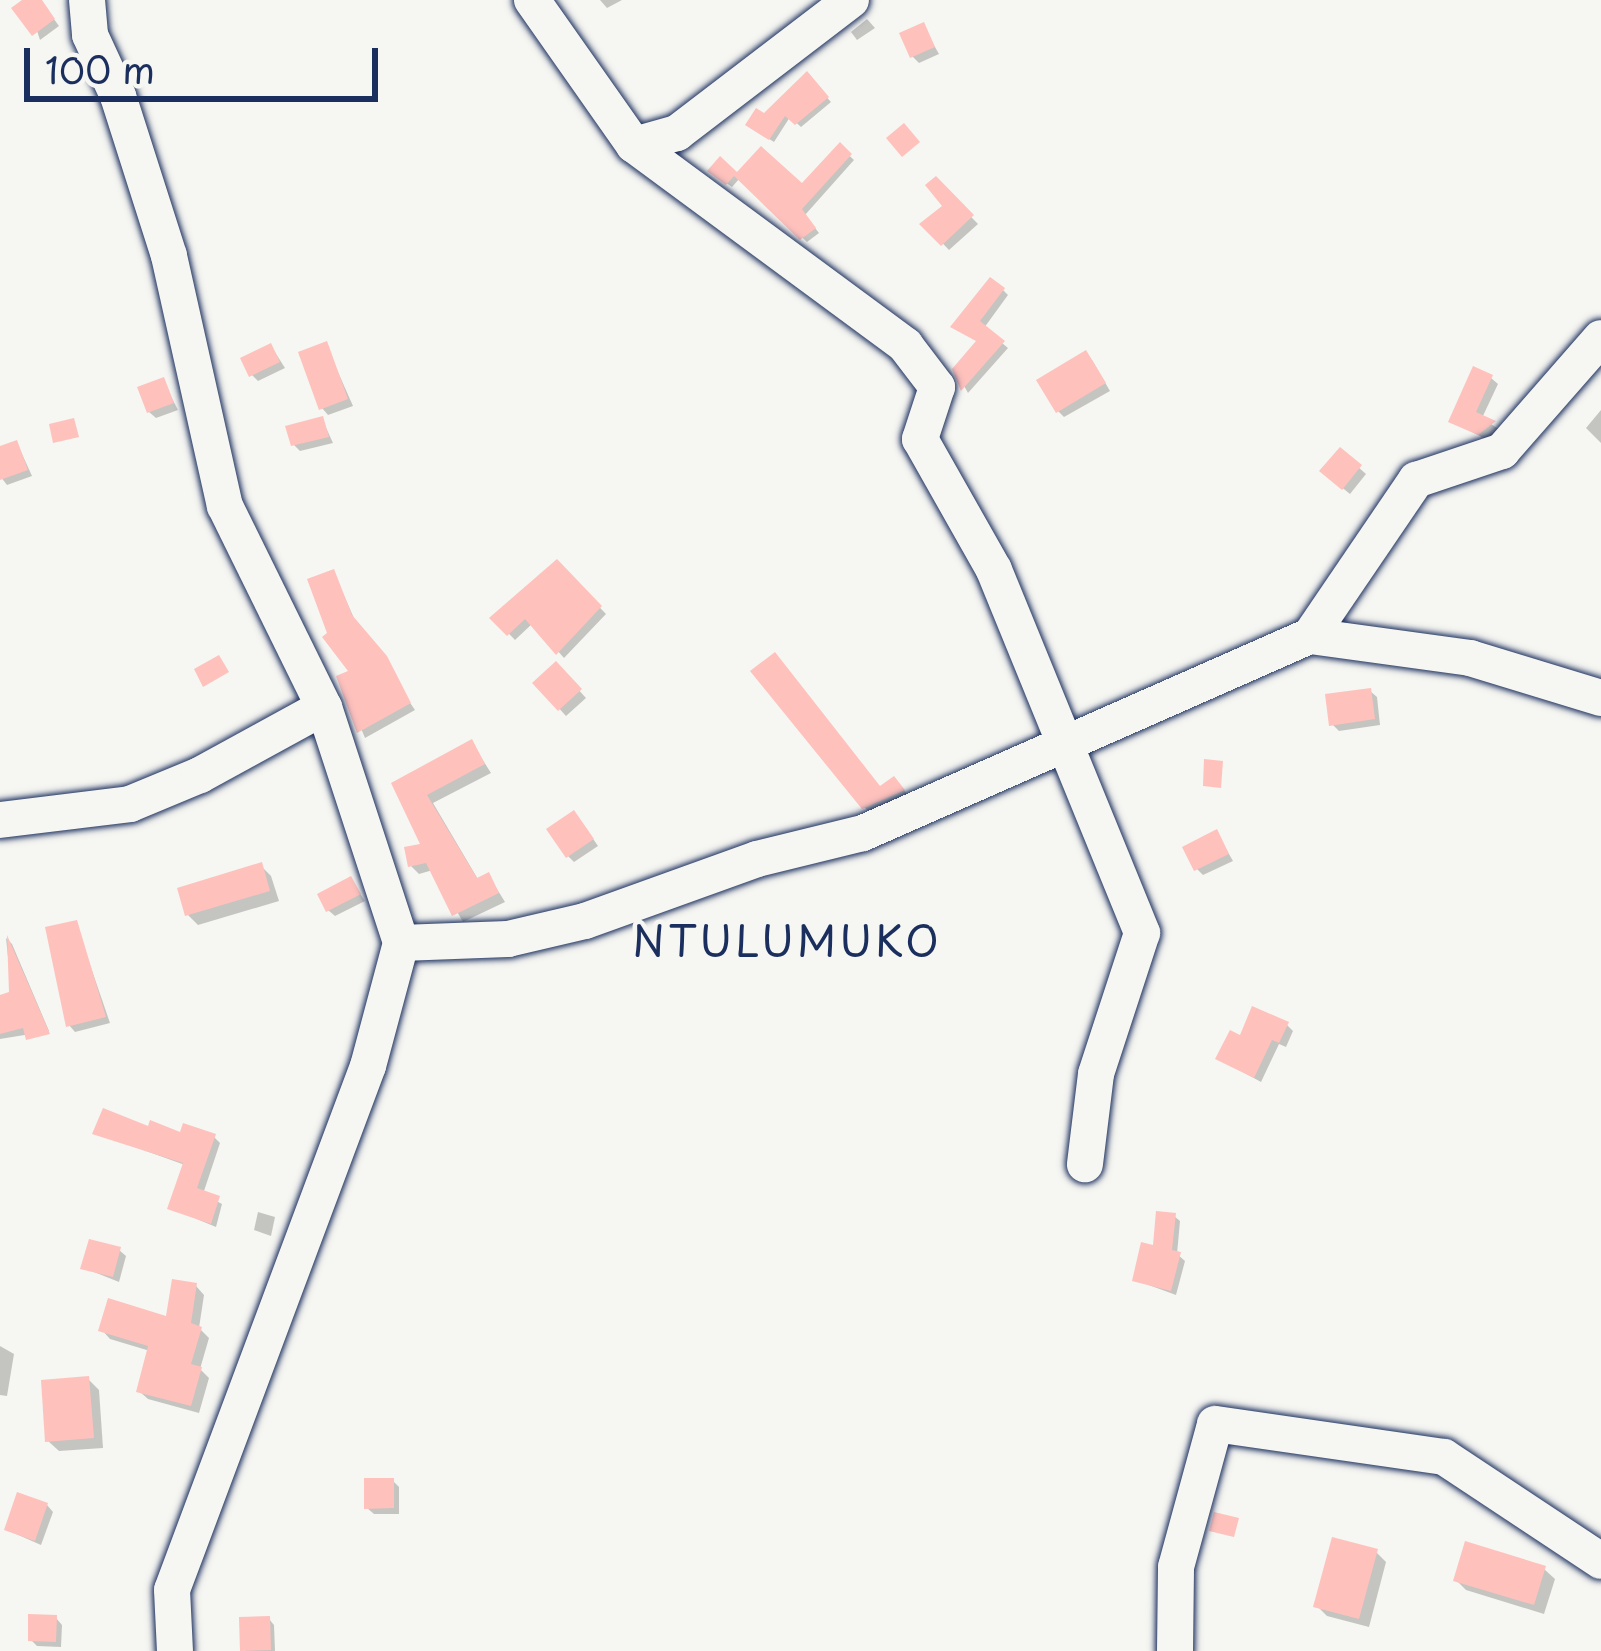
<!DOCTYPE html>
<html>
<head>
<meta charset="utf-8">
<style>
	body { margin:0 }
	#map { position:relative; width:1601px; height:1651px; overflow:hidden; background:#f6f6f2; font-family:"Playpen Sans",sans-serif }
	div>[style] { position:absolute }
	.shadow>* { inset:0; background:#0003 }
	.building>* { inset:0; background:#fec1bc }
	.roads { filter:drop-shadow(0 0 3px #1b2f5e) drop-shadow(0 0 3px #1b2f5e) }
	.minor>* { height:36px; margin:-18px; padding:0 18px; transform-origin:18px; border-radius:18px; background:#f6f6f2 }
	span { translate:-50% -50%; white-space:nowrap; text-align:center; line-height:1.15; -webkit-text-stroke:9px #f6f6f2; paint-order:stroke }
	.quarter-label { font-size:42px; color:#1b2f5e; letter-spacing:3px }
	.scale { position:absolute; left:24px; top:48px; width:354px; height:54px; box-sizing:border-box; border:6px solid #1b2f5e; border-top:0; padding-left:15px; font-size:36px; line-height:42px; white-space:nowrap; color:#1b2f5e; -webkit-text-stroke:9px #f6f6f2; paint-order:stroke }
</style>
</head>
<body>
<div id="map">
	<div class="shadow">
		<div style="clip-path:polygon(27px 0,40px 0,59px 26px,40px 40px)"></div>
		<div style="clip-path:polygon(600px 0,622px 0,607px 8px)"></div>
		<div style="clip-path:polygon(867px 19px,875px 28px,857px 40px,851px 32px)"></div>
		<div style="clip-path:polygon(923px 26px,939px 54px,919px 63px,912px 56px)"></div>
		<div style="clip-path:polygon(807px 75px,831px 102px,801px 127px,790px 117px,774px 142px,753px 129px)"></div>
		<div style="clip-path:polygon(840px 147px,854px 160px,805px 215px,819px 233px,807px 242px,740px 178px,732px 187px,715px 175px,737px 176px,802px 187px)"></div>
		<div style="clip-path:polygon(935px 180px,978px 224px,949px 250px,924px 224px,946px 206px)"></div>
		<div style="clip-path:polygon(1003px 290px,1008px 295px,984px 328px,1008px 348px,968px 393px,955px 369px,979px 342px,959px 331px)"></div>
		<div style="clip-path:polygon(326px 345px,353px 406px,328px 415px,322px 408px)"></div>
		<div style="clip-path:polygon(271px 346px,285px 368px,258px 381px,252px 375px)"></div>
		<div style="clip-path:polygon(1092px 360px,1110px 391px,1064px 417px,1058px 411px)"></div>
		<div style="clip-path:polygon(1491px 378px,1498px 384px,1482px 418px,1500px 430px,1487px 440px,1452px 421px)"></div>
		<div style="clip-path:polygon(163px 381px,178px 410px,156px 418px,149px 412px)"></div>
		<div style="clip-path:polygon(1601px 410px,1601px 443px,1586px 428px)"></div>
		<div style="clip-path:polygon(322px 419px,333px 443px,300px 451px,294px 445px)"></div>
		<div style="clip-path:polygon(17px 443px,32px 476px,7px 485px,0 476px,0 449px)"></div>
		<div style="clip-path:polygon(1340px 451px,1366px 474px,1350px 494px,1329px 477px)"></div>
		<div style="clip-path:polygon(557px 563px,606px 614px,564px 658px,533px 623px,515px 640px,494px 618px)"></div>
		<div style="clip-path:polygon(334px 573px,357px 625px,415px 710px,365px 738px,340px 678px,352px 673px,331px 634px)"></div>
		<div style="clip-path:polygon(556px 665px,586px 698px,566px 716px,536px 683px)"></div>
		<div style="clip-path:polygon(1370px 691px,1377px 697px,1380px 725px,1339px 731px,1332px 724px)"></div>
		<div style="clip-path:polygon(472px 743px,491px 773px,433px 803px,479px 881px,489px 876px,505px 902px,463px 922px,433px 870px,419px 874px,411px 866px,425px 846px,395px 784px)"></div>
		<div style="clip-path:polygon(881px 789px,904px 790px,913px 801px,875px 818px,864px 807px)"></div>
		<div style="clip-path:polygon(580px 820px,598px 846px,574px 862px,568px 856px)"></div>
		<div style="clip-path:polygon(1217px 833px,1233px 861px,1203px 875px,1197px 869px)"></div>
		<div style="clip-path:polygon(261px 866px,271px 876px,279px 901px,198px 925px,188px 915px)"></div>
		<div style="clip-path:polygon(351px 880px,365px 901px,335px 916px,328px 910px)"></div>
		<div style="clip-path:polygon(76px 924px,110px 1023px,75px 1032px,69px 1025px)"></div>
		<div style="clip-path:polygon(6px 938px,12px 944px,49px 1031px,0 1039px,0 998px,12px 995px)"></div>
		<div style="clip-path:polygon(1287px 1025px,1293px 1031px,1286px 1047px,1279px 1044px,1261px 1082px,1219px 1059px,1241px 1039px)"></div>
		<div style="clip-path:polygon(149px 1130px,214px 1137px,220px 1143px,203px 1194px,222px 1204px,216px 1227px,170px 1208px,185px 1165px,96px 1133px)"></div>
		<div style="clip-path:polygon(258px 1212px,275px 1217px,271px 1236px,254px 1230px)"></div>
		<div style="clip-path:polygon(1174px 1216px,1180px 1221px,1177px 1254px,1185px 1261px,1176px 1295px,1135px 1280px)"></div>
		<div style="clip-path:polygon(119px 1250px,126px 1256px,119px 1282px,84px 1268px)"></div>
		<div style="clip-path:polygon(196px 1286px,204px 1295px,199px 1328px,209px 1338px,200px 1369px,209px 1378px,199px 1413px,148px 1399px,139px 1391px,150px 1351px,110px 1339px,102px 1330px,168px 1320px)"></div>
		<div style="clip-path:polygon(0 1346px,14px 1354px,7px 1396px,0 1395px)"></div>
		<div style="clip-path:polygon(88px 1379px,99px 1390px,103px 1448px,59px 1451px,48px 1441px)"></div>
		<div style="clip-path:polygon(393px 1481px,399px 1487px,399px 1514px,374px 1514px,367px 1508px)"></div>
		<div style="clip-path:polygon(47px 1505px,53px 1512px,41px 1545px,7px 1530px)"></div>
		<div style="clip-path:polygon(1376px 1552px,1386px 1562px,1369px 1627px,1327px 1616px,1317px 1606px)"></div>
		<div style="clip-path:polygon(1544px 1569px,1555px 1579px,1544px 1614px,1466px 1590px,1456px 1580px)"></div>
		<div style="clip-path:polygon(56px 1618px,62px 1625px,61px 1647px,37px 1646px,31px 1640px)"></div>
		<div style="clip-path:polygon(269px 1619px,274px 1625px,275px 1651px,245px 1651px)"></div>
	</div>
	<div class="building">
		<div style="clip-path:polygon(22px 0,42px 0,55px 19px,32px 36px,11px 8px)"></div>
		<div style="clip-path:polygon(924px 22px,935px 47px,910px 58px,899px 33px)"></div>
		<div style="clip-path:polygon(807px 71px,829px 97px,795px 125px,785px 116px,769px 140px,745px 125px,756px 108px,764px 113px)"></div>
		<div style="clip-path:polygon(904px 123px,920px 142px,902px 157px,886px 138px)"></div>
		<div style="clip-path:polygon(840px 142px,852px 154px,802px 209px,816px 228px,800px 240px,734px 176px,726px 185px,707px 171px,720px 156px,737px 172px,761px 146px,802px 183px)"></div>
		<div style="clip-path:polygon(936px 176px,974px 215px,941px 246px,919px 224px,942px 206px,925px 185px)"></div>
		<div style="clip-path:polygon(990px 277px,1005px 288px,980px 321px,1005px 341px,961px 391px,952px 369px,976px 341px,950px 327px)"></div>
		<div style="clip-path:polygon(327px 341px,348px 399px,319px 410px,298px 352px)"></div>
		<div style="clip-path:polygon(271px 343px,280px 362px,249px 377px,240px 358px)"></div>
		<div style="clip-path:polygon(1086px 350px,1106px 383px,1056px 413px,1036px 380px)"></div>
		<div style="clip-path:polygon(1473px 366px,1493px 375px,1476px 412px,1496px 421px,1478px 435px,1448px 422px)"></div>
		<div style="clip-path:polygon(164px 377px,174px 403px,147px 413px,137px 387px)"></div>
		<div style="clip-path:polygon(323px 416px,329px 437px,291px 446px,285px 426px)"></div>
		<div style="clip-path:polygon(74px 418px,79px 437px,53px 443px,49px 424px)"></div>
		<div style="clip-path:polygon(17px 440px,28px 470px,0 480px,0 446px)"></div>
		<div style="clip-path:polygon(1340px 447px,1362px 465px,1342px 490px,1319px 471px)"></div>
		<div style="clip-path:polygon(557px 559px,602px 606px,556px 655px,525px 619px,507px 636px,489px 618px)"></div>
		<div style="clip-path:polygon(334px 569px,352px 615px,387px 656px,411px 703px,357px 733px,336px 676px,348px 671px,322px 637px,327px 633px,307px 579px)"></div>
		<div style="clip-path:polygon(775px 652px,880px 786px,894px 776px,905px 790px,862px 809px,750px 671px)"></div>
		<div style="clip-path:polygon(219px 655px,229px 672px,203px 687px,194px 669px)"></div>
		<div style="clip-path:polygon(556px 661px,582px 689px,558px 711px,532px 683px)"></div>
		<div style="clip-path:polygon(1371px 688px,1375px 719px,1329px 726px,1325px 694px)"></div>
		<div style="clip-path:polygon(472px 739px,485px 764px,427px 795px,477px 878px,489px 872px,499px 893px,452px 916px,426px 863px,408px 867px,404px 847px,420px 844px,391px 783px)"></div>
		<div style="clip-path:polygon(1204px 759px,1223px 761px,1221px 788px,1203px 786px)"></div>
		<div style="clip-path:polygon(574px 810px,594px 839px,566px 858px,546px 829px)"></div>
		<div style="clip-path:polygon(1217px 829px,1229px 854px,1194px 871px,1182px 847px)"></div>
		<div style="clip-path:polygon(262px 862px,270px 891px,185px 916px,177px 888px)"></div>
		<div style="clip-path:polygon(351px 876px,361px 894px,326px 912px,317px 894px)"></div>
		<div style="clip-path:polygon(77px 920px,106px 1017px,66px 1027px,45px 927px)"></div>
		<div style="clip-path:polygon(7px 935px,50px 1034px,26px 1040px,23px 1028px,0 1034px,0 995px,9px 992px)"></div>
		<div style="clip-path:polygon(1252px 1006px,1289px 1022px,1279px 1043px,1272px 1040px,1254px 1078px,1215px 1059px,1230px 1030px,1240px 1035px)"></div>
		<div style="clip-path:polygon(103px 1108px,148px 1126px,150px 1120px,180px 1132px,183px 1123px,216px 1134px,197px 1188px,220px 1196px,211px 1224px,167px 1209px,183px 1163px,92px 1134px)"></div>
		<div style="clip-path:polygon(1156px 1211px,1176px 1213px,1172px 1250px,1181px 1252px,1171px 1291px,1132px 1281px,1141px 1242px,1153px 1245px)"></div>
		<div style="clip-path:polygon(89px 1239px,121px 1247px,113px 1277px,80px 1269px)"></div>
		<div style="clip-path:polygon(172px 1279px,197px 1283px,191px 1323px,202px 1327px,191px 1364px,202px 1367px,191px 1406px,136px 1392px,148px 1346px,98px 1331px,108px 1298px,166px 1316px)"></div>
		<div style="clip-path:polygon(89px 1376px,94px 1438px,45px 1442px,41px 1380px)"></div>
		<div style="clip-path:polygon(364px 1478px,394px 1478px,394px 1508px,364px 1509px)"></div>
		<div style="clip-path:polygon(17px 1492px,48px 1503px,35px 1541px,4px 1530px)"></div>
		<div style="clip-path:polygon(1214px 1512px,1239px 1518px,1234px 1537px,1209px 1531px)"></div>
		<div style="clip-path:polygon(1332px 1537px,1378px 1549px,1359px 1619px,1313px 1607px)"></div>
		<div style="clip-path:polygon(1465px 1541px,1546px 1566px,1534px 1605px,1453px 1581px)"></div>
		<div style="clip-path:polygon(28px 1614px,57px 1615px,56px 1642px,28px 1641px)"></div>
		<div style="clip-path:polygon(270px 1616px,271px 1650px,240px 1651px,239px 1617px)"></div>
	</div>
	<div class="roads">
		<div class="minor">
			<div style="left:87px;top:0;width:35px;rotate:85deg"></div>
			<div style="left:90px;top:35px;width:67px;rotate:65.3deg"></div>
			<div style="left:118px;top:96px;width:168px;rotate:72.3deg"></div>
			<div style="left:169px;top:256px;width:256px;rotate:77.4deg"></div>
			<div style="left:225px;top:506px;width:224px;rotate:63.8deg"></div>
			<div style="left:324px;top:707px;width:248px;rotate:71.9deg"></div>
			<div style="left:401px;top:943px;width:127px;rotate:105deg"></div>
			<div style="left:368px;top:1066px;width:559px;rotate:110.51deg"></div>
			<div style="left:172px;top:1590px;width:61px;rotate:87.2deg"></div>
			<div style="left:532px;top:0;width:177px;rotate:54.9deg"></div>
			<div style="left:634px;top:145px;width:45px;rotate:-15.6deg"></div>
			<div style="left:677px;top:133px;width:219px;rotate:-37.4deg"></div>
			<div style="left:634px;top:145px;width:337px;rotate:36.4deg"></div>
			<div style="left:905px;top:345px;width:53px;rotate:52.7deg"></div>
			<div style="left:937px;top:387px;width:55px;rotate:108.1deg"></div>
			<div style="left:920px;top:439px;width:150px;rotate:60.5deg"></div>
			<div style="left:994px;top:570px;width:392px;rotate:67.8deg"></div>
			<div style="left:1142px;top:933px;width:148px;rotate:108.1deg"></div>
			<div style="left:1096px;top:1074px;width:91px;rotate:97deg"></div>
			<div style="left:1310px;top:636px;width:162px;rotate:7.8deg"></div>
			<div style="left:1470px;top:658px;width:137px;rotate:17deg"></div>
			<div style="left:0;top:820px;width:131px;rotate:-7deg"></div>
			<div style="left:130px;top:804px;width:76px;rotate:-22.5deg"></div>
			<div style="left:200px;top:775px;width:141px;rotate:-28.7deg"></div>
			<div style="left:401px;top:943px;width:107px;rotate:-2.1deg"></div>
			<div style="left:508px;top:939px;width:79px;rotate:-13.2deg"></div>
			<div style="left:585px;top:921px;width:183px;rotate:-19.8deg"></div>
			<div style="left:757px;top:859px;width:109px;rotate:-13.8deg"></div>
			<div style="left:863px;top:833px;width:488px;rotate:-23.8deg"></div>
			<div style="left:1310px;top:636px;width:189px;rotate:-55.8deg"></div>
			<div style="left:1416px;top:480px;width:91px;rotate:-18.6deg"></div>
			<div style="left:1502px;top:451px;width:150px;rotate:-48.8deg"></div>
			<div style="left:1175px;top:1651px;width:84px;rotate:-89.3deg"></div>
			<div style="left:1176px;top:1567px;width:148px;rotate:-74.7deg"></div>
			<div style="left:1215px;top:1424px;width:231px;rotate:8.2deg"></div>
			<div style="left:1444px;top:1457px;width:188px;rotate:33.5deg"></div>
		</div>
	</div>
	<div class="quarter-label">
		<span style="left:787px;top:940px">NTULUMUKO</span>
	</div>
	<div class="scale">100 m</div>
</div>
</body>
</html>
